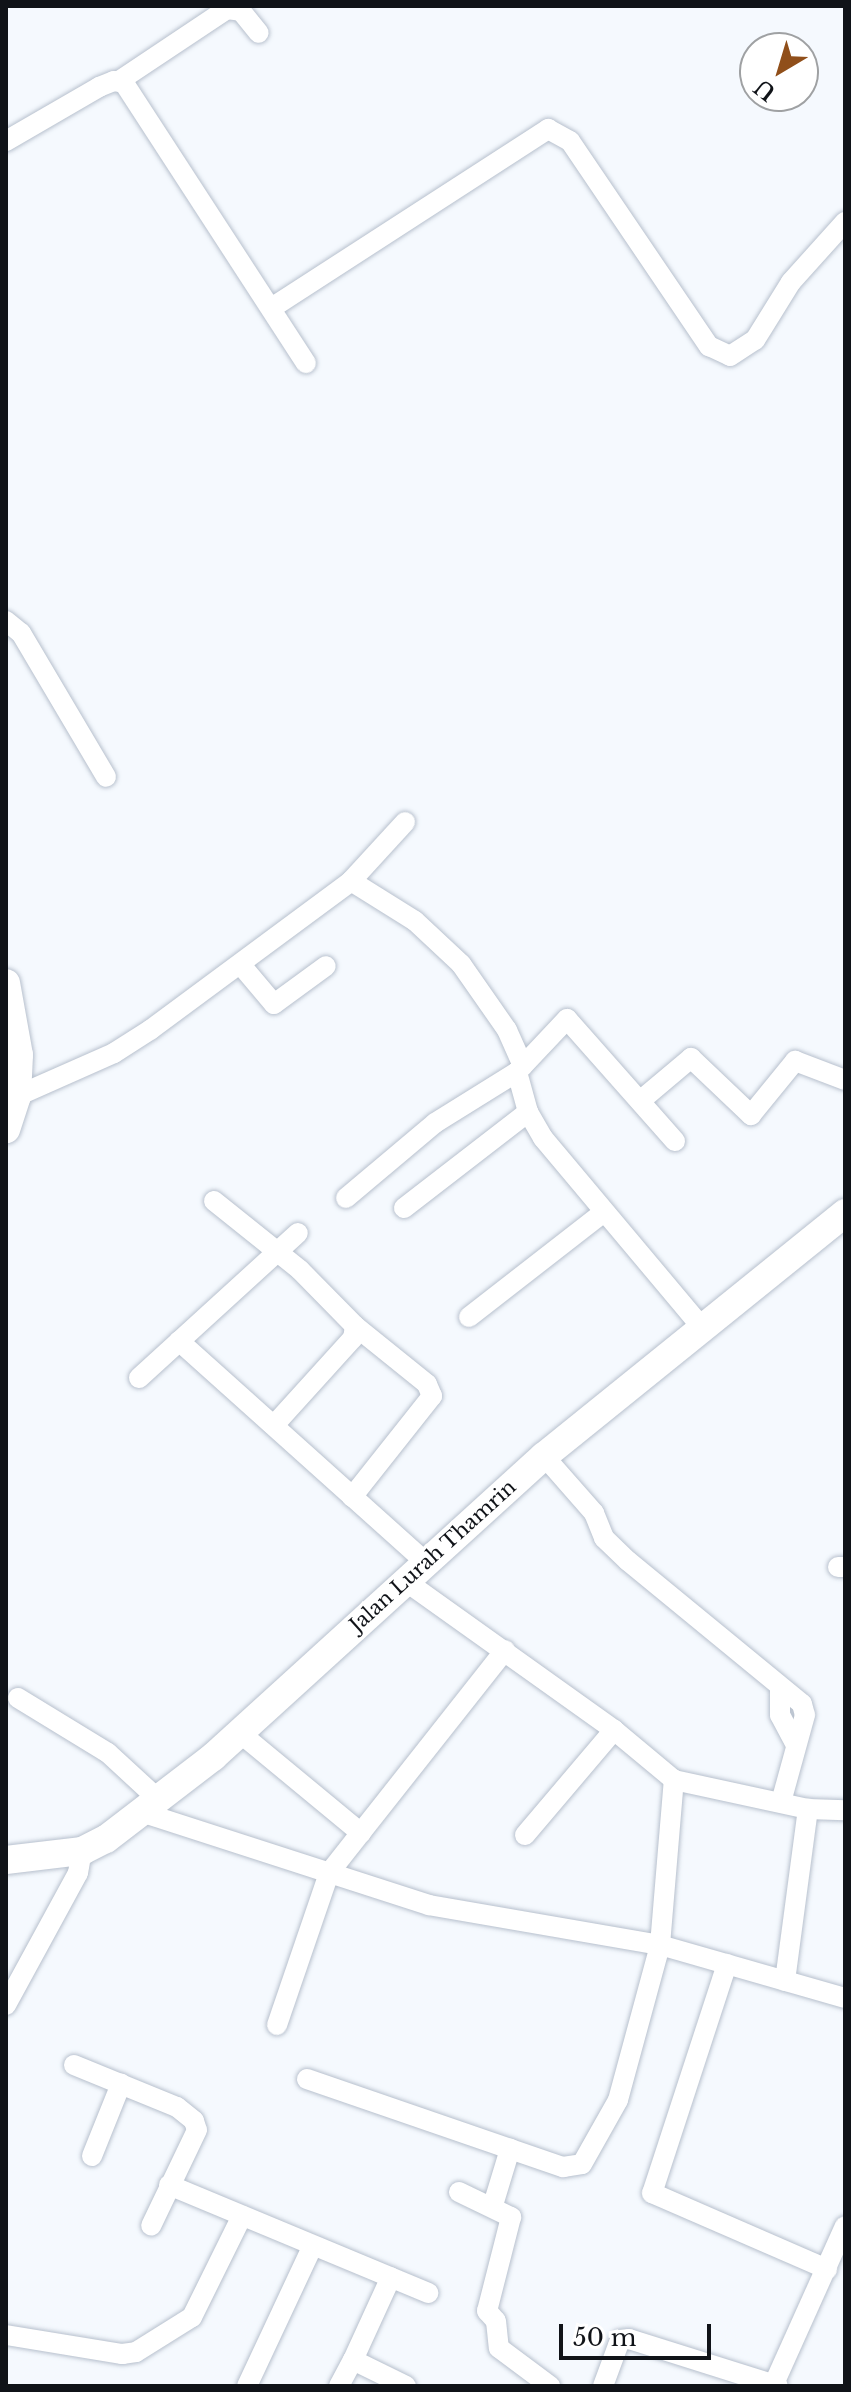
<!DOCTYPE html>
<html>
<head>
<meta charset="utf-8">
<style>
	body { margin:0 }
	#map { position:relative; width:851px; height:2392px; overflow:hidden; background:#f5f9fe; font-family:"Libre Baskerville",serif }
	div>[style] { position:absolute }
	.roads { filter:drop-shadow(0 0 2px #b7c0cd) drop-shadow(0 0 2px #b7c0cd) }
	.street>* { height:20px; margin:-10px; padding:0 10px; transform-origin:10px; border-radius:10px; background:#fff }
	.secondary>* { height:28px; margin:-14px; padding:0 14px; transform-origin:14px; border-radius:14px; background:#fff }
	span { translate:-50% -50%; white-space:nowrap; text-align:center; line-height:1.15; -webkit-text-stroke:6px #fff; paint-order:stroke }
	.street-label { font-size:20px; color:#101318 }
	.frame { position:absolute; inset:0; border:8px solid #101318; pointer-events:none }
	.north { position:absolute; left:739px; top:32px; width:80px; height:80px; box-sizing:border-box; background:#fff; border:2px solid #9fa1a3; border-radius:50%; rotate:218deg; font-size:22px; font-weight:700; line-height:32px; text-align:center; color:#101318 }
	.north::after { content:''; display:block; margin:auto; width:28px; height:36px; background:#904f1a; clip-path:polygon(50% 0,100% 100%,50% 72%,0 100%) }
	.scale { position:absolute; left:559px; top:2324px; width:152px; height:36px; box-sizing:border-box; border:4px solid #101318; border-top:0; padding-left:10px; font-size:24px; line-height:28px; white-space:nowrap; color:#101318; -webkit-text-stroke:6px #fff; paint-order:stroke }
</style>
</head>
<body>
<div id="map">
	<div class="roads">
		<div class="street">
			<div style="left:119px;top:81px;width:130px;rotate:-33.7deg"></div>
			<div style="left:227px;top:9px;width:14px;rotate:8deg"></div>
			<div style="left:241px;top:11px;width:28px;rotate:51deg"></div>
			<div style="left:6px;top:141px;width:108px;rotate:-30.1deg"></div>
			<div style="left:99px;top:87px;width:16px;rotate:-22deg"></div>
			<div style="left:114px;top:81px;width:10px;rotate:11deg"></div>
			<div style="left:124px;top:83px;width:334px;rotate:57deg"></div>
			<div style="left:273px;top:307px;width:328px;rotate:-32.9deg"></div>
			<div style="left:548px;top:129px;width:25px;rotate:29deg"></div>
			<div style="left:570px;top:141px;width:248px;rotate:55.9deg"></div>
			<div style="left:709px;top:346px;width:23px;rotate:25deg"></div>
			<div style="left:730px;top:356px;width:30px;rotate:-33deg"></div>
			<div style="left:755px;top:340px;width:68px;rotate:-58.2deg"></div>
			<div style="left:791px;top:282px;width:81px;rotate:-48deg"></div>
			<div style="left:6px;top:621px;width:19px;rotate:39deg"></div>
			<div style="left:21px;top:633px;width:167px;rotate:59.4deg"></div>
			<div style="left:351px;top:881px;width:75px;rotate:32deg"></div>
			<div style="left:415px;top:921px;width:63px;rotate:43.1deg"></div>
			<div style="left:461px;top:964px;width:80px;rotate:55.1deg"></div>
			<div style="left:507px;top:1030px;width:39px;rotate:66deg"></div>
			<div style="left:241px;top:965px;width:51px;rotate:49.8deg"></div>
			<div style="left:274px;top:1004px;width:64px;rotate:-36.2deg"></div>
			<div style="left:517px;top:1072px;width:41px;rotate:74.6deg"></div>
			<div style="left:528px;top:1112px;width:30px;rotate:60deg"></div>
			<div style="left:543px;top:1138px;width:249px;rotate:50deg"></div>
			<div style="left:17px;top:1096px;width:106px;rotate:-23.9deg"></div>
			<div style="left:114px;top:1053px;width:43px;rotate:-32.6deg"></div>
			<div style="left:150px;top:1030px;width:250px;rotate:-36.5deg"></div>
			<div style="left:351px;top:881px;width:80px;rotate:-47.5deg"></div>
			<div style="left:640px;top:1101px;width:67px;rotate:-40.1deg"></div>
			<div style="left:691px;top:1058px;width:83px;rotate:43.5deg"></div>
			<div style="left:751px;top:1115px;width:70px;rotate:-50.8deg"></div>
			<div style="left:795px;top:1061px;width:53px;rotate:20.8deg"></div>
			<div style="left:346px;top:1198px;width:116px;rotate:-40.1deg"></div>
			<div style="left:435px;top:1123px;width:97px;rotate:-31.9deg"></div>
			<div style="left:517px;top:1072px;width:73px;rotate:-46.7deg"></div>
			<div style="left:567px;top:1019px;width:163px;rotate:48.5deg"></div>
			<div style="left:214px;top:1201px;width:110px;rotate:38.7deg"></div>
			<div style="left:300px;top:1270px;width:78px;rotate:45.5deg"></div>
			<div style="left:355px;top:1326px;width:12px;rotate:99deg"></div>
			<div style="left:353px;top:1338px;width:118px;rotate:132.2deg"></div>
			<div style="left:404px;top:1208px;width:157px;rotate:-37.7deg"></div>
			<div style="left:469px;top:1317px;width:171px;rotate:-37.9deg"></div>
			<div style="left:179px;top:1341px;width:331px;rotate:41.9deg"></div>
			<div style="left:139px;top:1378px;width:215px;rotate:-42.4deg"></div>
			<div style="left:544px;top:1456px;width:76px;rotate:48.7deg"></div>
			<div style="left:594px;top:1513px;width:27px;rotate:68deg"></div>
			<div style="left:604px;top:1538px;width:33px;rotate:44deg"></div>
			<div style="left:628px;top:1561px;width:225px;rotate:39.4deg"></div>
			<div style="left:802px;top:1704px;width:11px;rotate:75deg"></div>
			<div style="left:805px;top:1715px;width:90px;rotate:105.4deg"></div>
			<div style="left:352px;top:1497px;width:129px;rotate:-51.6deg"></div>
			<div style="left:432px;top:1396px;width:13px;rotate:-113deg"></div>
			<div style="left:427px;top:1384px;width:92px;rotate:-141.1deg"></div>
			<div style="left:838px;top:1567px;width:7px"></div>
			<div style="left:404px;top:1580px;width:258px;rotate:35.5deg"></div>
			<div style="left:614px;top:1730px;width:78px;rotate:39.8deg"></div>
			<div style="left:674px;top:1780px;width:137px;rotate:12.2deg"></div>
			<div style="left:808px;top:1809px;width:37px;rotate:2deg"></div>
			<div style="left:780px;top:1688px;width:27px;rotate:90deg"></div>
			<div style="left:780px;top:1715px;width:34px;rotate:62deg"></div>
			<div style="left:18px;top:1698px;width:105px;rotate:31.4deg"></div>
			<div style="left:108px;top:1753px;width:68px;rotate:42.6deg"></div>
			<div style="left:240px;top:1733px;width:157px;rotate:39.6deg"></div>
			<div style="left:141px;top:1812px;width:303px;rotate:17.9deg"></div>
			<div style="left:429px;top:1905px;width:234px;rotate:9.8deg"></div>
			<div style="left:660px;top:1945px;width:192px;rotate:16deg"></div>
			<div style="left:525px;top:1835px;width:138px;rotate:-49.7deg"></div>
			<div style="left:727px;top:1964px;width:241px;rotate:108.1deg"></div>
			<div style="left:652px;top:2193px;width:191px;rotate:23.5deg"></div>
			<div style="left:785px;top:1981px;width:174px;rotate:-82.4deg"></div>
			<div style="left:6px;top:2005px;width:150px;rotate:-61.4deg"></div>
			<div style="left:78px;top:1873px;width:22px;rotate:-80deg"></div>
			<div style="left:277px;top:2025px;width:161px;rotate:-71.1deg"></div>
			<div style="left:329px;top:1873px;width:284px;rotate:-51.7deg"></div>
			<div style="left:74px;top:2065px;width:111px;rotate:22.2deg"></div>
			<div style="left:177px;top:2107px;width:22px;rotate:39deg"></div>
			<div style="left:194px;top:2121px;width:9px;rotate:72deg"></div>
			<div style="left:197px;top:2130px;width:106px;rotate:115.6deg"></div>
			<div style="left:307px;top:2079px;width:271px;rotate:19deg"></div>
			<div style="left:563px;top:2167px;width:19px;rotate:-9deg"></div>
			<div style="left:582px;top:2164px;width:73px;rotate:-60.6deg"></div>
			<div style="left:618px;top:2100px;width:161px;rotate:-74.8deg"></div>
			<div style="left:660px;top:1945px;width:166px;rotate:-85.2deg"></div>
			<div style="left:92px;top:2156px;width:78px;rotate:-68.1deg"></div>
			<div style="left:169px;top:2185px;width:281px;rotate:22.6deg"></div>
			<div style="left:459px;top:2192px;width:58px;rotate:25.7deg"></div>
			<div style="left:511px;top:2217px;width:97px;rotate:104.3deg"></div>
			<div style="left:487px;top:2311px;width:13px;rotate:48deg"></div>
			<div style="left:496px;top:2321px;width:27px;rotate:84deg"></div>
			<div style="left:499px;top:2348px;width:64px;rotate:36.7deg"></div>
			<div style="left:493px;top:2205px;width:59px;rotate:-73.1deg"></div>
			<div style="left:6px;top:2335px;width:118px;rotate:9.3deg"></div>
			<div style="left:122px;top:2354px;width:14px;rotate:-8deg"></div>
			<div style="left:136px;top:2352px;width:66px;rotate:-32deg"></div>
			<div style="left:192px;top:2317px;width:113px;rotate:-63.7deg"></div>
			<div style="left:353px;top:2360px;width:91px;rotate:-65.4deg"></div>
			<div style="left:247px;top:2386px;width:153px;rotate:-64.9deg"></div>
			<div style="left:339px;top:2386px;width:30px;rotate:-62deg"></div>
			<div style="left:353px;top:2360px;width:59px;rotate:26.1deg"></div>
			<div style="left:603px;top:2386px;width:49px;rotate:-69.7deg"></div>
			<div style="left:620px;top:2340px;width:9px;rotate:-6deg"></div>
			<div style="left:629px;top:2339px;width:156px;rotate:17.5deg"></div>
			<div style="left:773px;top:2386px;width:175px;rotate:-65.8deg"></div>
		</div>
		<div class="secondary">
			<div style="left:6px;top:983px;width:73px;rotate:79.8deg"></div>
			<div style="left:19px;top:1055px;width:41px;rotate:92.8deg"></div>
			<div style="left:17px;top:1096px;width:35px;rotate:108deg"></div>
			<div style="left:6px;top:1860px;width:77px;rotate:-6.8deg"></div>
			<div style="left:82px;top:1851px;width:27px;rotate:-27deg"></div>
			<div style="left:106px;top:1839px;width:135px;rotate:-37.5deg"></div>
			<div style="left:213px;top:1757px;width:447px;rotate:-42.3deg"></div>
			<div style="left:544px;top:1456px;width:387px;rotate:-38.9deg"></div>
		</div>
	</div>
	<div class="street-label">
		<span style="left:433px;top:1556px;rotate:-42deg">Jalan Lurah Thamrin</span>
	</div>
	<div class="frame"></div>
	<div class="north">U</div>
	<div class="scale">50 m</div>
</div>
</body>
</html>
